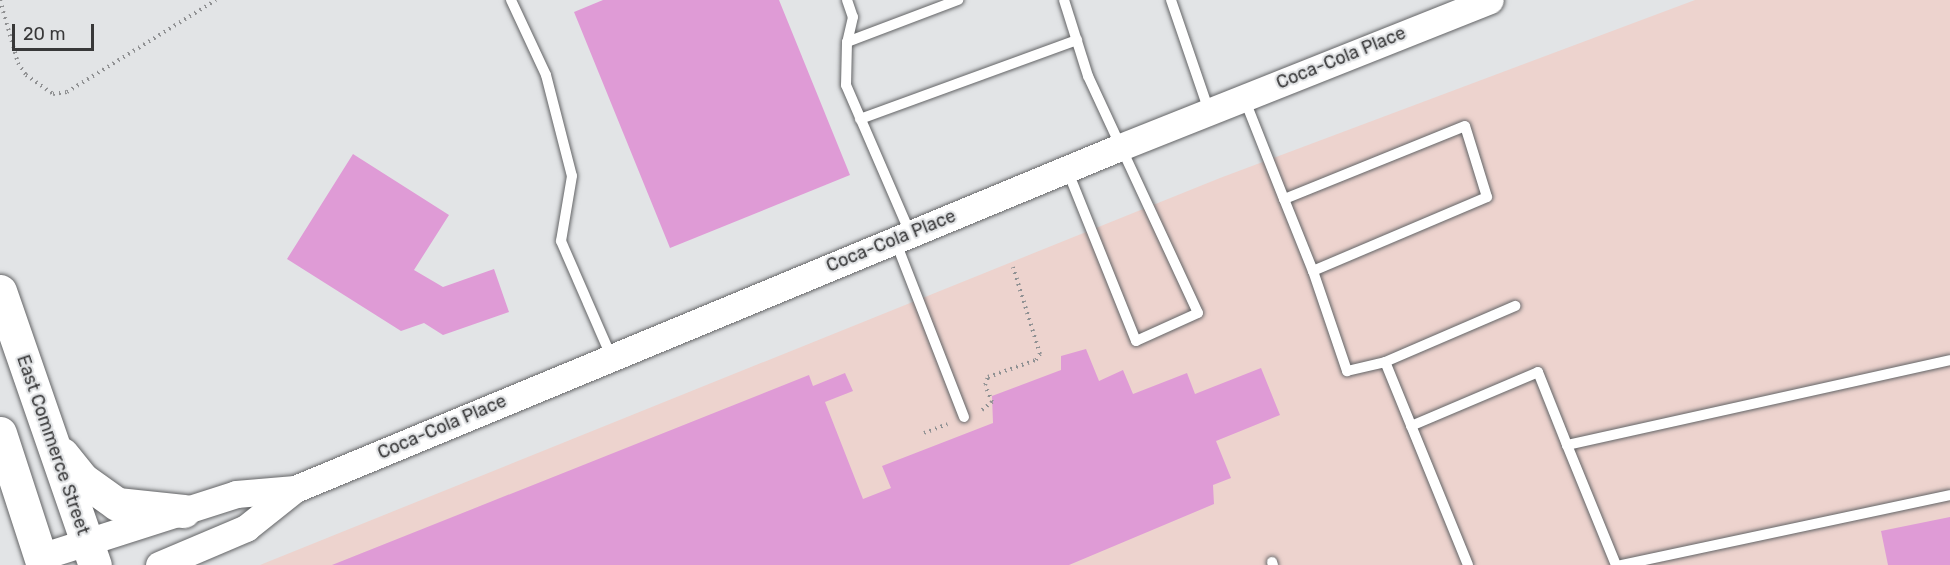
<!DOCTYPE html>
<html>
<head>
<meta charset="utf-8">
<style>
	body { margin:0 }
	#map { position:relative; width:1950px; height:565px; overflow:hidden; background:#e2e4e6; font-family:Rubik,sans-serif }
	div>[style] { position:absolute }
	.industrial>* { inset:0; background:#edd3ce }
	.building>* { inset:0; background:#df9bd6 }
	.path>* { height:4px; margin-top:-2px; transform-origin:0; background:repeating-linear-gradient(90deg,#909193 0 1.5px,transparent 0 6px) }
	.roads { filter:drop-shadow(0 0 2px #636466) drop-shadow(0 0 2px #636466) }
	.service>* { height:10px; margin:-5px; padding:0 5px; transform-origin:5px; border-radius:5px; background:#fff }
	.tertiary>* { height:27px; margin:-13.5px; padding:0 13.5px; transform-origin:13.5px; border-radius:13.5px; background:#fff }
	.primary>* { height:33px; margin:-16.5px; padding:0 16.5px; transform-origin:16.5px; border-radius:16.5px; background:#fff }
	span { translate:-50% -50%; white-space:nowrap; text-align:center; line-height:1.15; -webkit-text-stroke:4.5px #e2e4e6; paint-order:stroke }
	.street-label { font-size:18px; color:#383839 }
	.scale { position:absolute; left:12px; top:24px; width:82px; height:27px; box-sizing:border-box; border:3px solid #383839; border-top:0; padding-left:8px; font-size:18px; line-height:21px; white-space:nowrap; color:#383839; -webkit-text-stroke:4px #e2e4e6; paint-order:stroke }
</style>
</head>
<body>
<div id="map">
	<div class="industrial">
		<div style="clip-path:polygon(1695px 0,1950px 0,1950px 565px,260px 565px,1220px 178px)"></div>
	</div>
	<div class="building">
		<div style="clip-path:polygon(603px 0,779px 0,850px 175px,670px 248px,574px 12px)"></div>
		<div style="clip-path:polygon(353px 154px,449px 215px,414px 270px,443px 287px,494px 269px,509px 312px,443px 335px,424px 323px,401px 331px,287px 259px)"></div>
		<div style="clip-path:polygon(1086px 349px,1099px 381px,1123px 370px,1133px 394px,1187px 373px,1195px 394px,1261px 368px,1280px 415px,1216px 441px,1231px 478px,1213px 485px,1214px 504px,1069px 565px,332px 565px,809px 375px,813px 386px,845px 373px,853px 391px,825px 402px,863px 499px,891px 488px,882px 466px,993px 423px,992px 396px,1061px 370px,1061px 356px)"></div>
		<div style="clip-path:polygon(1950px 517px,1950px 565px,1888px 565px,1881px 531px)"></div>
	</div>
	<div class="path">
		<div style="left:0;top:0;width:66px;rotate:74.1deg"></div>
		<div style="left:18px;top:63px;width:14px;rotate:56deg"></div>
		<div style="left:26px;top:75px;width:33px;rotate:35deg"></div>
		<div style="left:53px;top:94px;width:14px;rotate:-8deg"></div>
		<div style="left:67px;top:92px;width:175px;rotate:-31.7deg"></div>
		<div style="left:982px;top:410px;width:13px;rotate:-39deg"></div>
		<div style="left:992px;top:402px;width:18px;rotate:-112deg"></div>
		<div style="left:985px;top:385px;width:9px;rotate:-69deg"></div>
		<div style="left:988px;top:377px;width:51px;rotate:-19.5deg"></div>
		<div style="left:1036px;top:360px;width:7px;rotate:-56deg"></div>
		<div style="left:1040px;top:354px;width:91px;rotate:-107.2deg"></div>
		<div style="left:924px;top:433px;width:25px;rotate:-21deg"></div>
	</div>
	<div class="roads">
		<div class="service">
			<div style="left:511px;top:0;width:83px;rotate:65deg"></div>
			<div style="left:546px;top:75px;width:104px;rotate:75.6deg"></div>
			<div style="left:572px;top:176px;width:66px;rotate:99.6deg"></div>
			<div style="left:561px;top:241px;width:125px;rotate:66.5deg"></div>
			<div style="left:847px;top:0;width:18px;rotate:71deg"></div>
			<div style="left:853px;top:17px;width:26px;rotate:103deg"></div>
			<div style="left:847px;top:42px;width:43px;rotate:91.3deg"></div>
			<div style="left:846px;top:85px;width:161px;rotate:66.6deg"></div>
			<div style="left:1064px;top:0;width:80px;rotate:72.5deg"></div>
			<div style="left:1088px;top:76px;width:261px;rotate:65.1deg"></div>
			<div style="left:1198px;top:313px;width:68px;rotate:155.7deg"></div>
			<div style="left:1136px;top:341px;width:185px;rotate:-111.9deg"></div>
			<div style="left:1171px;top:0;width:117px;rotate:71.1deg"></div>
			<div style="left:847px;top:42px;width:119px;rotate:-20.7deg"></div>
			<div style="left:1244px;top:98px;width:109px;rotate:68.4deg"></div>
			<div style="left:1284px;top:199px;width:78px;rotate:68.1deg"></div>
			<div style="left:1313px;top:271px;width:189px;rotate:-23deg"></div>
			<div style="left:1487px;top:197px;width:74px;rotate:-107.2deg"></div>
			<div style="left:1465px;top:126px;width:195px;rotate:158deg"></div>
			<div style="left:860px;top:119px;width:231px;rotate:-20deg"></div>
			<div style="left:895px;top:240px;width:190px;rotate:68.7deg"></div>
			<div style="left:1313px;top:271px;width:106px;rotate:71.2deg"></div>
			<div style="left:1347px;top:371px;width:39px;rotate:-13deg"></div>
			<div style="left:1411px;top:426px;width:138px;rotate:-23deg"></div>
			<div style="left:1538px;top:372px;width:79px;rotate:68.3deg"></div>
			<div style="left:1272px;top:562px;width:3px;rotate:72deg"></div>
			<div style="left:1468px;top:565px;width:219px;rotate:-112.2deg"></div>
			<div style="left:1385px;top:362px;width:142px;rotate:-23.3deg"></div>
			<div style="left:1616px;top:565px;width:130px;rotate:-112.2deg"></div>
			<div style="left:1567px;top:445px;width:392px;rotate:-12.5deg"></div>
			<div style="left:1621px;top:565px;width:336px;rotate:-12deg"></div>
		</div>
		<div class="tertiary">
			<div style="left:40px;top:557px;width:206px;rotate:-17.8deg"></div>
			<div style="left:236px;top:494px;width:59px;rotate:-4.8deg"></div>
			<div style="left:159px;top:565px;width:95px;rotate:-23deg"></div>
			<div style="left:246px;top:528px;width:63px;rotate:-38.5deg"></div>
			<div style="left:295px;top:489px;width:891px;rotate:-22.51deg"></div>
			<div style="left:1118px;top:148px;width:400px;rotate:-21.7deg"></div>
		</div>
		<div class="primary">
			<div style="left:0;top:291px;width:290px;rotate:70.9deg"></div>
			<div style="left:0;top:433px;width:139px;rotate:72deg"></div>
			<div style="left:62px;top:454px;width:32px;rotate:51deg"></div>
			<div style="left:82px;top:479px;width:43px;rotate:35.5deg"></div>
			<div style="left:117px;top:504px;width:67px;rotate:6deg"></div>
		</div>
	</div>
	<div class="street-label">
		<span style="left:1341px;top:58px;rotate:-22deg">Coca-Cola Place</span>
		<span style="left:891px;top:241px;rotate:-22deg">Coca-Cola Place</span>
		<span style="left:442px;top:427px;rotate:-23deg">Coca-Cola Place</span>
		<span style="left:53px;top:445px;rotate:71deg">East Commerce Street</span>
	</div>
	<div class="scale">20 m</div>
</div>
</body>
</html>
